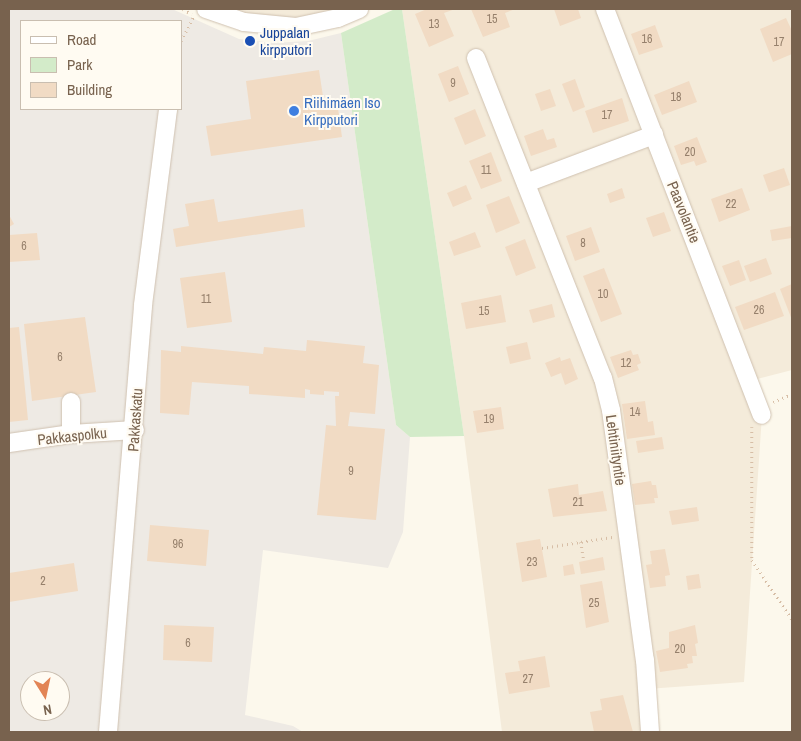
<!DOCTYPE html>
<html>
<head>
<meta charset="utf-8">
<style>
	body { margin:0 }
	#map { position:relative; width:801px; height:741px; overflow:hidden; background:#fcf8ec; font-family:"Archivo Narrow",sans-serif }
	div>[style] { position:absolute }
	.residential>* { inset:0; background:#f4ebda }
	.industrial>* { inset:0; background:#eeeae4 }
	.green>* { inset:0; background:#d3ebc9 }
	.building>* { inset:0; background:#f1dbc4 }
	.path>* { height:2.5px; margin-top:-1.25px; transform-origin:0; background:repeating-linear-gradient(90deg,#d7bea6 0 1px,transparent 0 5px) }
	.roads { filter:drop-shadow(0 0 1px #cfc1b0) drop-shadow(0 0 1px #cfc1b0) }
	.minor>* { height:18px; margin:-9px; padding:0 9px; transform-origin:9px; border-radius:9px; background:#fff }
	.dots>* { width:14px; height:14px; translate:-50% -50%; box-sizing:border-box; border:2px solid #fffbf2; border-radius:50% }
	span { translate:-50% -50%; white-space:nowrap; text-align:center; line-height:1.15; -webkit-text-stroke:4px #fffbf2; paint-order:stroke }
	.number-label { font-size:12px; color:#96806c }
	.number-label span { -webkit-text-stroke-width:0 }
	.transit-label { font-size:15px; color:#164399 }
	.left { translate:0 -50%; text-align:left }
	.shop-label { font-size:15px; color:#366cbe }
	.street-label { font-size:15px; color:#78624e }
	.frame { position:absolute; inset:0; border:10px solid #78624e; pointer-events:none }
	.legend { position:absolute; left:20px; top:20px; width:162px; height:90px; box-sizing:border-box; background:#fffbf2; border:1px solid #c9beb0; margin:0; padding:6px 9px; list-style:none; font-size:15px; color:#78624e }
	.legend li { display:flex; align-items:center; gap:10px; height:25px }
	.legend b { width:25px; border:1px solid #c9beb0 }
	.north { position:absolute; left:20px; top:671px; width:50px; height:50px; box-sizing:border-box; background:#fffbf2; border:1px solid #c9beb0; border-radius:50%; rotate:170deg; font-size:14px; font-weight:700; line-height:20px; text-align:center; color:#78624e }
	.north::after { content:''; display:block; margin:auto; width:18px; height:22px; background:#e28455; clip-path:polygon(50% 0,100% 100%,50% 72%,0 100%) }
</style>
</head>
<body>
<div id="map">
	<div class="residential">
		<div style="clip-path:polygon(204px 9px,359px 9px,315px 25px)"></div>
		<div style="clip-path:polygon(402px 9px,792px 9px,792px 370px,749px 381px,762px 415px,744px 682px,647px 689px,650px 732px,502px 732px,464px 436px)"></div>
	</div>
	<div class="industrial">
		<div style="clip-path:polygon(evenodd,9px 9px,172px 9px,239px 39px,273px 43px,308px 41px,341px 33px,396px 425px,410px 437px,403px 532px,388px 568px,263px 550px,245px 715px,293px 726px,303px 732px,9px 732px,9px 9px,21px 21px,181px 21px,181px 109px,21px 109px,21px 21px,9px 9px,30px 681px,60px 681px,60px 711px,30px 711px,30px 681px)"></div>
	</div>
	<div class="green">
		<div style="clip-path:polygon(395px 9px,402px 9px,464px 436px,410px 437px,396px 425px,341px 33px)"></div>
	</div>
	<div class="building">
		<div style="clip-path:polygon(427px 9px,455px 9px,444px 13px,454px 36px,429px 47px,415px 14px)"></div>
		<div style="clip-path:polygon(471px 9px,515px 9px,505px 13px,510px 27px,483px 37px)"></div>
		<div style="clip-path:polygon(554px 9px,578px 9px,581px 18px,560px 26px)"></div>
		<div style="clip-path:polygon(786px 18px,792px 31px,792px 54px,773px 62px,760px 29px)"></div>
		<div style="clip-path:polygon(655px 25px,663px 47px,639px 55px,631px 34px)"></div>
		<div style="clip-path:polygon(458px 66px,469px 94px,449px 102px,438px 74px)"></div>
		<div style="clip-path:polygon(319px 70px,324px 103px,337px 101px,342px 137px,211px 156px,206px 126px,251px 119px,246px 81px)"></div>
		<div style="clip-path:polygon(575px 79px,585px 107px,573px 112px,562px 84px)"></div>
		<div style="clip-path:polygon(689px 81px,697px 102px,662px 115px,654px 95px)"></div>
		<div style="clip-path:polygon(550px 89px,556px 106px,541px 111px,535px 94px)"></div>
		<div style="clip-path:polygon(622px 98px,629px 121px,593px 133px,585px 111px)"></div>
		<div style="clip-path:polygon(475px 109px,486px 136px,465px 145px,454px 118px)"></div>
		<div style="clip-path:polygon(543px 129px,547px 140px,554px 138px,557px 147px,531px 156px,524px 136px)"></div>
		<div style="clip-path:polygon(697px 137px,707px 162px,696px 166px,694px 161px,681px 165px,674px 146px)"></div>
		<div style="clip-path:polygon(491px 152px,502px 181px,481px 189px,469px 161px)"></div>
		<div style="clip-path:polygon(784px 168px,790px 185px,769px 192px,763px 175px)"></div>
		<div style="clip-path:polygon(466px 185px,472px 199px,453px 207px,447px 193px)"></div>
		<div style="clip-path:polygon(622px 188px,625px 198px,610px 203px,607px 194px)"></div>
		<div style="clip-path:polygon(742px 188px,750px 210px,719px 222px,711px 199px)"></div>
		<div style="clip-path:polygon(509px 196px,520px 223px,496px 233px,486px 205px)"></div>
		<div style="clip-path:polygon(214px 199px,218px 222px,303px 209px,305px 227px,176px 247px,173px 229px,189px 226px,185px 204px)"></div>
		<div style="clip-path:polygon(664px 212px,671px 231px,653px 237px,646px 218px)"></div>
		<div style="clip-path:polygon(9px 215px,14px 224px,9px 227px)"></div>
		<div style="clip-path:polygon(792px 226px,792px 238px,772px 241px,770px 230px)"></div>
		<div style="clip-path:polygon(591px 227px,600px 252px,575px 261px,566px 236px)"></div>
		<div style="clip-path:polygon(475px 232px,481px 247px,454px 256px,449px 242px)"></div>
		<div style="clip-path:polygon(37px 233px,40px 260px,9px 262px,9px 235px)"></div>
		<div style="clip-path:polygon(525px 239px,536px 268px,516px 276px,505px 247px)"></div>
		<div style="clip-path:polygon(766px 258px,772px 274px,750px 282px,744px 266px)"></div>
		<div style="clip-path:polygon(739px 260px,746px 280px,730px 286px,722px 266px)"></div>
		<div style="clip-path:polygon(604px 268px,622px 314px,601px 322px,583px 276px)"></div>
		<div style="clip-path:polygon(225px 272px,232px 322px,187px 328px,180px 278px)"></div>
		<div style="clip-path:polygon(792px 284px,792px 320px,780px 289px)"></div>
		<div style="clip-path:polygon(775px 292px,784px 316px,744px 330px,735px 307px)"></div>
		<div style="clip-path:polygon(501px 295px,506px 322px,466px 329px,461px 303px)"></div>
		<div style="clip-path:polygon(552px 304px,555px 317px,533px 323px,529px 310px)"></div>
		<div style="clip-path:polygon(85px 317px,96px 392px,32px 401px,24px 324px)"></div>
		<div style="clip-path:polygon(19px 327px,28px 420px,9px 422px,9px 328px)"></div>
		<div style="clip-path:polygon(307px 340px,365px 346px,363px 363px,379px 365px,375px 414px,350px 412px,348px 426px,385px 429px,376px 520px,317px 515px,326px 425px,336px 426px,335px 396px,339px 396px,339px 392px,324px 391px,324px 395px,310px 394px,310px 390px,305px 389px,305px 398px,249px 394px,249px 386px,192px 382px,189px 415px,160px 413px,161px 350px,181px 352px,181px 346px,263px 354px,264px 347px,306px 351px)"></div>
		<div style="clip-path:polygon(527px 342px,531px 359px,510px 364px,506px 347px)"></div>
		<div style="clip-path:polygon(631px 350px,633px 355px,638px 354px,641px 363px,637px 365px,639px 370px,618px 378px,610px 357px)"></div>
		<div style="clip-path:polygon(560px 357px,561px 361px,570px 358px,578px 379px,565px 385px,561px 373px,551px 377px,545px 363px)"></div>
		<div style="clip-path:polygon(645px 401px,648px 422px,653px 421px,655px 435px,627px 439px,622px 404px)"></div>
		<div style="clip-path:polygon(501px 407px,504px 429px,477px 433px,473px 411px)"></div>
		<div style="clip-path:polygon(662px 437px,664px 449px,638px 453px,636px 441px)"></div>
		<div style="clip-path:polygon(651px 481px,652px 485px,656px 485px,658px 498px,654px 498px,655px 503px,635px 505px,632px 484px)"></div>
		<div style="clip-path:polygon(578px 484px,579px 495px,603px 491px,607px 511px,553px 517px,548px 489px)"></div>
		<div style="clip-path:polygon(697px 507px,699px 521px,672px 525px,669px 511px)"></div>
		<div style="clip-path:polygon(150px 525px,209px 530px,206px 566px,147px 561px)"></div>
		<div style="clip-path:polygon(540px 539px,547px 577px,522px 582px,516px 543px)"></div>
		<div style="clip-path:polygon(665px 549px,670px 575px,665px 576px,666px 586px,650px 588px,646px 565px,652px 564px,650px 551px)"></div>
		<div style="clip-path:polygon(603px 557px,605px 570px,581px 574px,579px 562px)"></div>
		<div style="clip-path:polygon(74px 563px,78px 591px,9px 602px,9px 573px)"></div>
		<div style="clip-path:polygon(573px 564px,575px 574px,564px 576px,563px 566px)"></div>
		<div style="clip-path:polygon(699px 574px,701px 588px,688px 590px,686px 576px)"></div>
		<div style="clip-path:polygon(602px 581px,609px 622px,586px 628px,580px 585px)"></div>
		<div style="clip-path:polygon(164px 625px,214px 627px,212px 662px,163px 660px)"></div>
		<div style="clip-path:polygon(695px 625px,698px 643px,695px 644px,697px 656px,692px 656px,693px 663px,687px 664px,688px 668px,660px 672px,656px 651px,669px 648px,669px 632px)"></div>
		<div style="clip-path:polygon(545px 656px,550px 687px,509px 694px,505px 673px,520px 671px,518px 661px)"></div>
		<div style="clip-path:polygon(623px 695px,633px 732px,594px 732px,590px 712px,602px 710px,600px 699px)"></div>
	</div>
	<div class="path">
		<div style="left:183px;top:9px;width:10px;rotate:29deg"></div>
		<div style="left:181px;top:41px;width:27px;rotate:-63deg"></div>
		<div style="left:773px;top:402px;width:21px;rotate:-23deg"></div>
		<div style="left:752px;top:427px;width:133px;rotate:90deg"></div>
		<div style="left:752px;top:560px;width:71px;rotate:55.9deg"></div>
		<div style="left:581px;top:542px;width:19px;rotate:81deg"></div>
		<div style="left:542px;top:548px;width:71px;rotate:-8.9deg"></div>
	</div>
	<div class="roads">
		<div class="minor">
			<div style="left:206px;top:9px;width:40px;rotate:18.9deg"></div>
			<div style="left:244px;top:22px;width:52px;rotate:5.5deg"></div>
			<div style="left:296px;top:27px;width:43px;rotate:-12.1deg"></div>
			<div style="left:338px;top:18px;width:23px;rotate:-23deg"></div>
			<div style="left:605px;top:9px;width:435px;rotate:68.9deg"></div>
			<div style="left:476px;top:58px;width:344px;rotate:68.4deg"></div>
			<div style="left:603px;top:378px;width:33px;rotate:76deg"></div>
			<div style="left:611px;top:410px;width:252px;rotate:82.3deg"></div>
			<div style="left:645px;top:660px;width:71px;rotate:86deg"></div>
			<div style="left:526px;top:183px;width:137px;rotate:-20.6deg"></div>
			<div style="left:71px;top:402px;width:32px;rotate:90deg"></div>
			<div style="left:9px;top:443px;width:63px;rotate:-8.3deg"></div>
			<div style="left:71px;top:434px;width:64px;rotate:-3.6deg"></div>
			<div style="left:108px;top:732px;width:428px;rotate:-85.3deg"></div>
			<div style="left:143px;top:305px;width:198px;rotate:-82.7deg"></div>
		</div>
	</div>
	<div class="dots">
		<div style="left:250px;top:41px;background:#1a4fb4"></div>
		<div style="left:294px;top:111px;background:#3f7fe0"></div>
	</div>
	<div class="number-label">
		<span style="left:492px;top:20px">15</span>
		<span style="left:434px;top:25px">13</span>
		<span style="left:647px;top:40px">16</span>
		<span style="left:779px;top:43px">17</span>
		<span style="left:453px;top:84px">9</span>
		<span style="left:676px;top:98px">18</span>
		<span style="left:607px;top:116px">17</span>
		<span style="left:690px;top:153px">20</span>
		<span style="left:486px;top:171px">11</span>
		<span style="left:731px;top:205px">22</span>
		<span style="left:583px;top:244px">8</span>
		<span style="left:24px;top:247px">6</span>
		<span style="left:603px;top:295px">10</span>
		<span style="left:206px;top:300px">11</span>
		<span style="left:759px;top:311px">26</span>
		<span style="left:484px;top:312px">15</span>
		<span style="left:60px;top:358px">6</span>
		<span style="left:626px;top:364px">12</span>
		<span style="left:635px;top:413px">14</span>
		<span style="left:489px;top:420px">19</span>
		<span style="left:351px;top:472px">9</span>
		<span style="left:578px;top:503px">21</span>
		<span style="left:178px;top:545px">96</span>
		<span style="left:532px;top:563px">23</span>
		<span style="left:43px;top:582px">2</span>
		<span style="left:594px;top:604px">25</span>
		<span style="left:188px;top:644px">6</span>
		<span style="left:680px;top:650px">20</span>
		<span style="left:528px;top:680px">27</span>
	</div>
	<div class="transit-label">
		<span class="left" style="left:260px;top:41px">Juppalan<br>kirpputori</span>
	</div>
	<div class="shop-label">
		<span class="left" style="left:304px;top:111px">Riihimäen Iso<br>Kirpputori</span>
	</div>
	<div class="street-label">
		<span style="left:684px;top:212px;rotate:68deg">Paavolantie</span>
		<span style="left:135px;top:420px;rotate:-86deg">Pakkaskatu</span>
		<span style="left:72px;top:436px;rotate:-6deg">Pakkaspolku</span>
		<span style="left:616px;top:450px;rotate:82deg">Lehtiniityntie</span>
	</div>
	<div class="frame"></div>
	<ul class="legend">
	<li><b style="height:6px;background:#fff"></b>Road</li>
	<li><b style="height:14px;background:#d3ebc9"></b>Park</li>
	<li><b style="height:14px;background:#f1dbc4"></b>Building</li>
	</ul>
	<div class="north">N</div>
</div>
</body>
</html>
